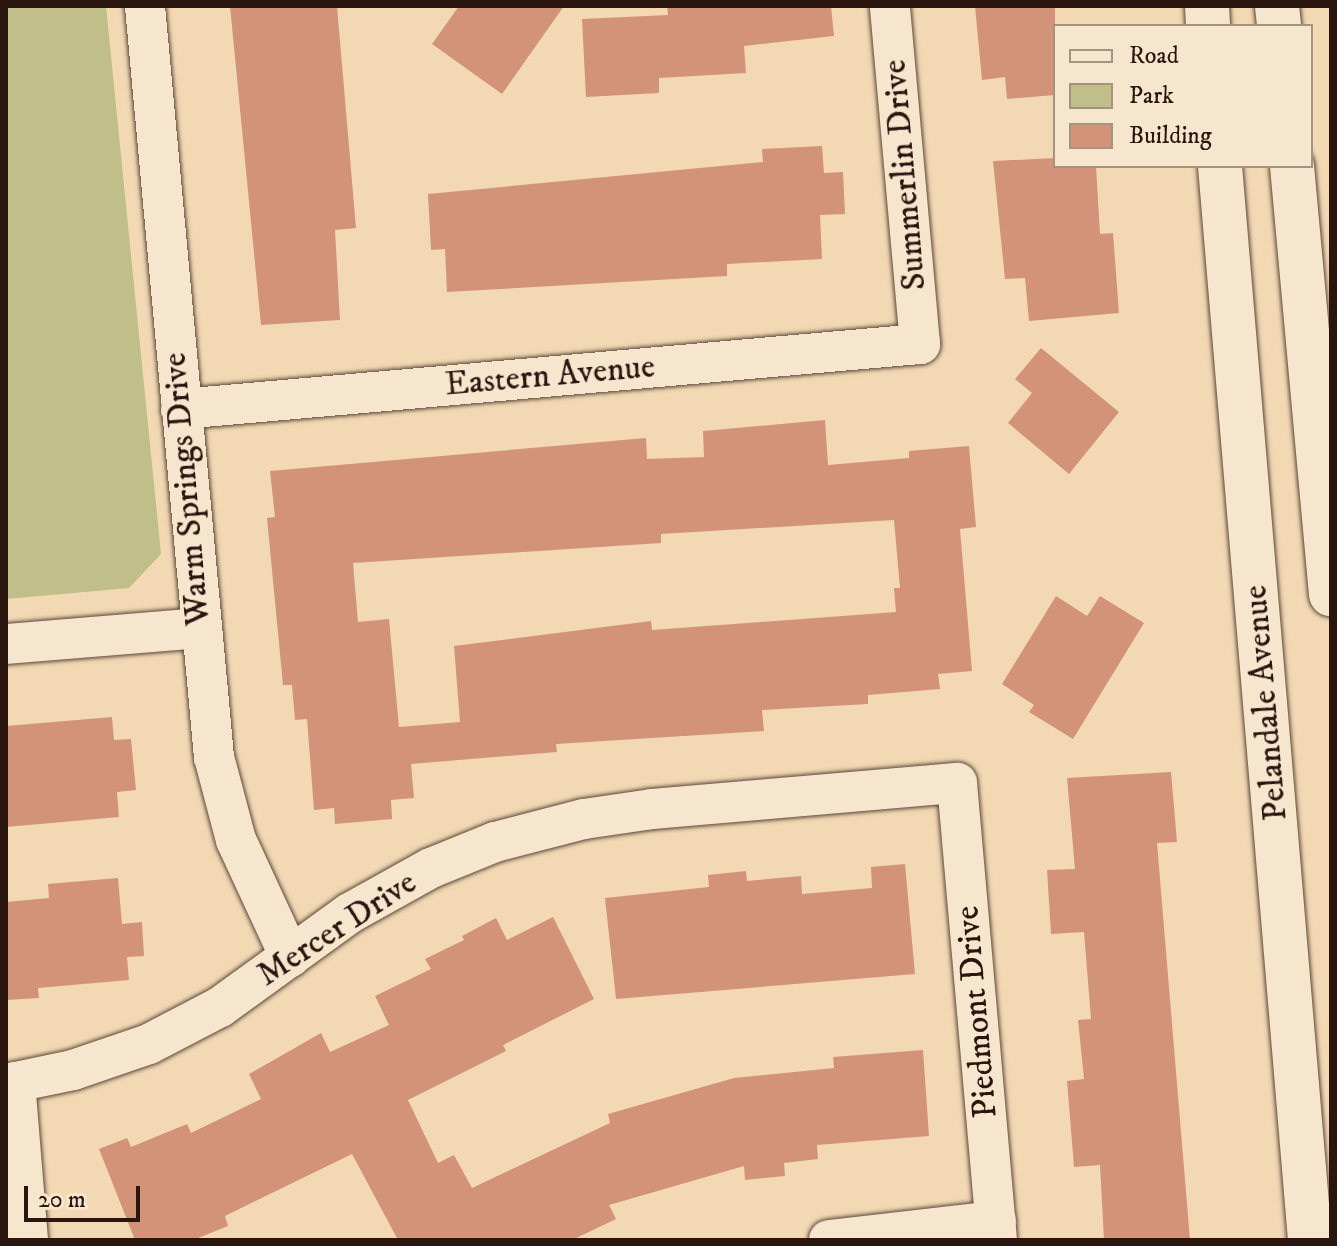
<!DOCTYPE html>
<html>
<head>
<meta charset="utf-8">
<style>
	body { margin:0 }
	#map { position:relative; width:1337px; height:1246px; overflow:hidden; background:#f2d9b4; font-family:"IM FELL DW Pica",serif }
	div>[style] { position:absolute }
	.green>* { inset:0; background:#c0be89 }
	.building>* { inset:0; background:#d39378 }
	.roads { filter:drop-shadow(0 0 2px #5d4738) drop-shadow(0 0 2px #5d4738) }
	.minor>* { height:40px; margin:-20px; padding:0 20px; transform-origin:20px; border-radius:20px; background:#f7e6ce }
	.secondary>* { height:44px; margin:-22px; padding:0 22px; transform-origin:22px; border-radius:22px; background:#f7e6ce }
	span { translate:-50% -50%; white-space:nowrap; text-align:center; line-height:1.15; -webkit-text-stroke:6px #f7e6ce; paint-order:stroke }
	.street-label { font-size:34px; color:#2b160f }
	.frame { position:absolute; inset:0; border:8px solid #2b160f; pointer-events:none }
	.legend { position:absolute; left:1053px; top:24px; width:260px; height:144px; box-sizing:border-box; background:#f7e6ce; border:2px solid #a59382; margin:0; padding:10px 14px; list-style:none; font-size:24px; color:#2b160f }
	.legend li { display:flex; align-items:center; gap:16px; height:40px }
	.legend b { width:40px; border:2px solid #a59382 }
	.scale { position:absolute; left:24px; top:1186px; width:116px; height:36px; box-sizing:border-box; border:4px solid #2b160f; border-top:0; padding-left:10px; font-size:24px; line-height:28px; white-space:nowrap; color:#2b160f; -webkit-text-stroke:6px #f7e6ce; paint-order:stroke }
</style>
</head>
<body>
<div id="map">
	<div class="green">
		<div style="clip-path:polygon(6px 6px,106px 6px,161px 554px,129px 588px,6px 599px)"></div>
	</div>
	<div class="building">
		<div style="clip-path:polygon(230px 6px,337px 6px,356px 228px,335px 230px,340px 320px,261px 325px)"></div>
		<div style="clip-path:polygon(459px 6px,564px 6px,502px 94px,432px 44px)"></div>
		<div style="clip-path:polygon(667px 6px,831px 6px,834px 36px,744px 46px,746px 73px,659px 78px,659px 93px,586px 97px,582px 19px,668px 15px)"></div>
		<div style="clip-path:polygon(975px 6px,1055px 6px,1055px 95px,1007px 99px,1005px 77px,982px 80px)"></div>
		<div style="clip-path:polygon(822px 146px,824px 173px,843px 172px,845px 214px,820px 215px,822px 259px,727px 264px,727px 276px,447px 292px,445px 249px,431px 250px,428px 194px,763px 162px,762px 149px)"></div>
		<div style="clip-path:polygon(1055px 158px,1055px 166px,1096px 166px,1100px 234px,1113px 233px,1119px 313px,1029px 321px,1025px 278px,1005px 279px,993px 161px)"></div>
		<div style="clip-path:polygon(1041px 348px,1119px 412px,1069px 474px,1008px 423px,1032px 393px,1015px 379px)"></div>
		<div style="clip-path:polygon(evenodd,825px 420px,828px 465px,909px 458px,909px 451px,969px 446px,976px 527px,960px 529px,972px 671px,938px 674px,940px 689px,868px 695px,868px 704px,762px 710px,764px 731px,556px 744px,557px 752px,411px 764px,414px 798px,391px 800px,392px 819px,335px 824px,334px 808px,314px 810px,307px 719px,295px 720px,292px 685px,283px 685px,267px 518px,275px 517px,270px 471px,646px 438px,647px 459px,704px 457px,703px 431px,825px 420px,894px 520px,900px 588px,894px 588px,896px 612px,652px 630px,651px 621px,454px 646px,460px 722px,399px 727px,389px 619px,358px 622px,353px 563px,661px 543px,661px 534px,894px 520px)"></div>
		<div style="clip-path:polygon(1056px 596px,1087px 616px,1100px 596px,1144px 623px,1073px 739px,1029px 712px,1034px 705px,1002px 684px)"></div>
		<div style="clip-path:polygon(112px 717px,114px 740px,131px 739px,136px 790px,117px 792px,119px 817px,6px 827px,6px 726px)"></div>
		<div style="clip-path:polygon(1171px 772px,1177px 842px,1157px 843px,1190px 1240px,1104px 1240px,1100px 1165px,1074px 1167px,1067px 1081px,1084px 1079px,1078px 1020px,1091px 1019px,1084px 932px,1051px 934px,1047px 870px,1075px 869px,1067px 778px)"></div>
		<div style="clip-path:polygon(905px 864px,915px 974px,616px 999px,605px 898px,709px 887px,708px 875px,746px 871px,747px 881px,801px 876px,802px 894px,872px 888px,871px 867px)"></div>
		<div style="clip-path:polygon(118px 878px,122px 924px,142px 922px,144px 956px,127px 957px,129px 980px,38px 988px,39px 998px,6px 1000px,6px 902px,49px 898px,48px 884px)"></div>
		<div style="clip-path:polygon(553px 917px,594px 999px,503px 1045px,506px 1051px,408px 1100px,438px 1163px,454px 1155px,472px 1188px,610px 1123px,608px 1114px,734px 1078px,834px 1068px,833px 1057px,923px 1050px,929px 1136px,817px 1145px,818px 1159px,784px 1163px,785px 1176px,745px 1180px,744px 1166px,609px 1205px,616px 1219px,572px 1240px,398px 1240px,352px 1154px,225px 1216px,228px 1226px,193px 1240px,135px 1240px,99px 1149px,127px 1138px,131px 1147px,187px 1124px,191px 1133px,261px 1099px,249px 1074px,321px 1033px,330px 1052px,389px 1025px,375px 996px,431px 969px,425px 959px,464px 940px,462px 936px,496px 918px,507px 940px)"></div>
	</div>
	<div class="roads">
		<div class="minor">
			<div style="left:145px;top:6px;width:754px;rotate:84.75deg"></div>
			<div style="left:214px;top:757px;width:86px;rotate:75.2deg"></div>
			<div style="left:236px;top:840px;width:129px;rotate:65.2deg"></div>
			<div style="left:181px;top:409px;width:742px;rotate:-5.03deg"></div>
			<div style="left:920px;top:344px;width:339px;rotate:-95.1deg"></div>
			<div style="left:6px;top:644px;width:194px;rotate:-4.7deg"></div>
			<div style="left:15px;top:1082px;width:159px;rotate:85.3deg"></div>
			<div style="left:6px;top:1084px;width:68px;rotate:-11.8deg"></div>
			<div style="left:73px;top:1070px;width:80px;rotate:-18.9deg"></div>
			<div style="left:149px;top:1044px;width:80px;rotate:-27.5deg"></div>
			<div style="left:220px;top:1007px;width:160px;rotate:-35.9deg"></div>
			<div style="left:350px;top:913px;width:93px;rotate:-29.1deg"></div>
			<div style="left:431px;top:868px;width:69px;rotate:-22.1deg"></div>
			<div style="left:495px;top:842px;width:92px;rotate:-14.5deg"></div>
			<div style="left:584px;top:819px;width:69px;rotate:-8.4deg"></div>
			<div style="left:652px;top:809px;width:306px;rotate:-4.9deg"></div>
			<div style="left:957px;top:783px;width:459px;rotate:85deg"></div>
			<div style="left:829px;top:1240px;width:168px;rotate:-6.5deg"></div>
		</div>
		<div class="secondary">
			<div style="left:1207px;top:6px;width:20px;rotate:87deg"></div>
			<div style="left:1277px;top:6px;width:20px;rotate:84deg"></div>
			<div style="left:1220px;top:166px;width:1078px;rotate:85.21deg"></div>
			<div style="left:1292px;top:166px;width:430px;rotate:84.8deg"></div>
		</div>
	</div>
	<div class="street-label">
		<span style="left:905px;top:175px;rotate:-95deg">Summerlin Drive</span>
		<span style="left:550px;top:376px;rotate:-5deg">Eastern Avenue</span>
		<span style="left:187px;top:489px;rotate:-95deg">Warm Springs Drive</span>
		<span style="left:1266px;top:703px;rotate:-95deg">Pelandale Avenue</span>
		<span style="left:337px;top:929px;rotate:-33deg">Mercer Drive</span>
		<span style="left:977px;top:1012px;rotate:-95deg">Piedmont Drive</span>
	</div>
	<div class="frame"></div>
	<ul class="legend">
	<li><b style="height:10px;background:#f7e6ce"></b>Road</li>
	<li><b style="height:22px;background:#c0be89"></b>Park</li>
	<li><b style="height:22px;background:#d39378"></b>Building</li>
	</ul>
	<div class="scale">20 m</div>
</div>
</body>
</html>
